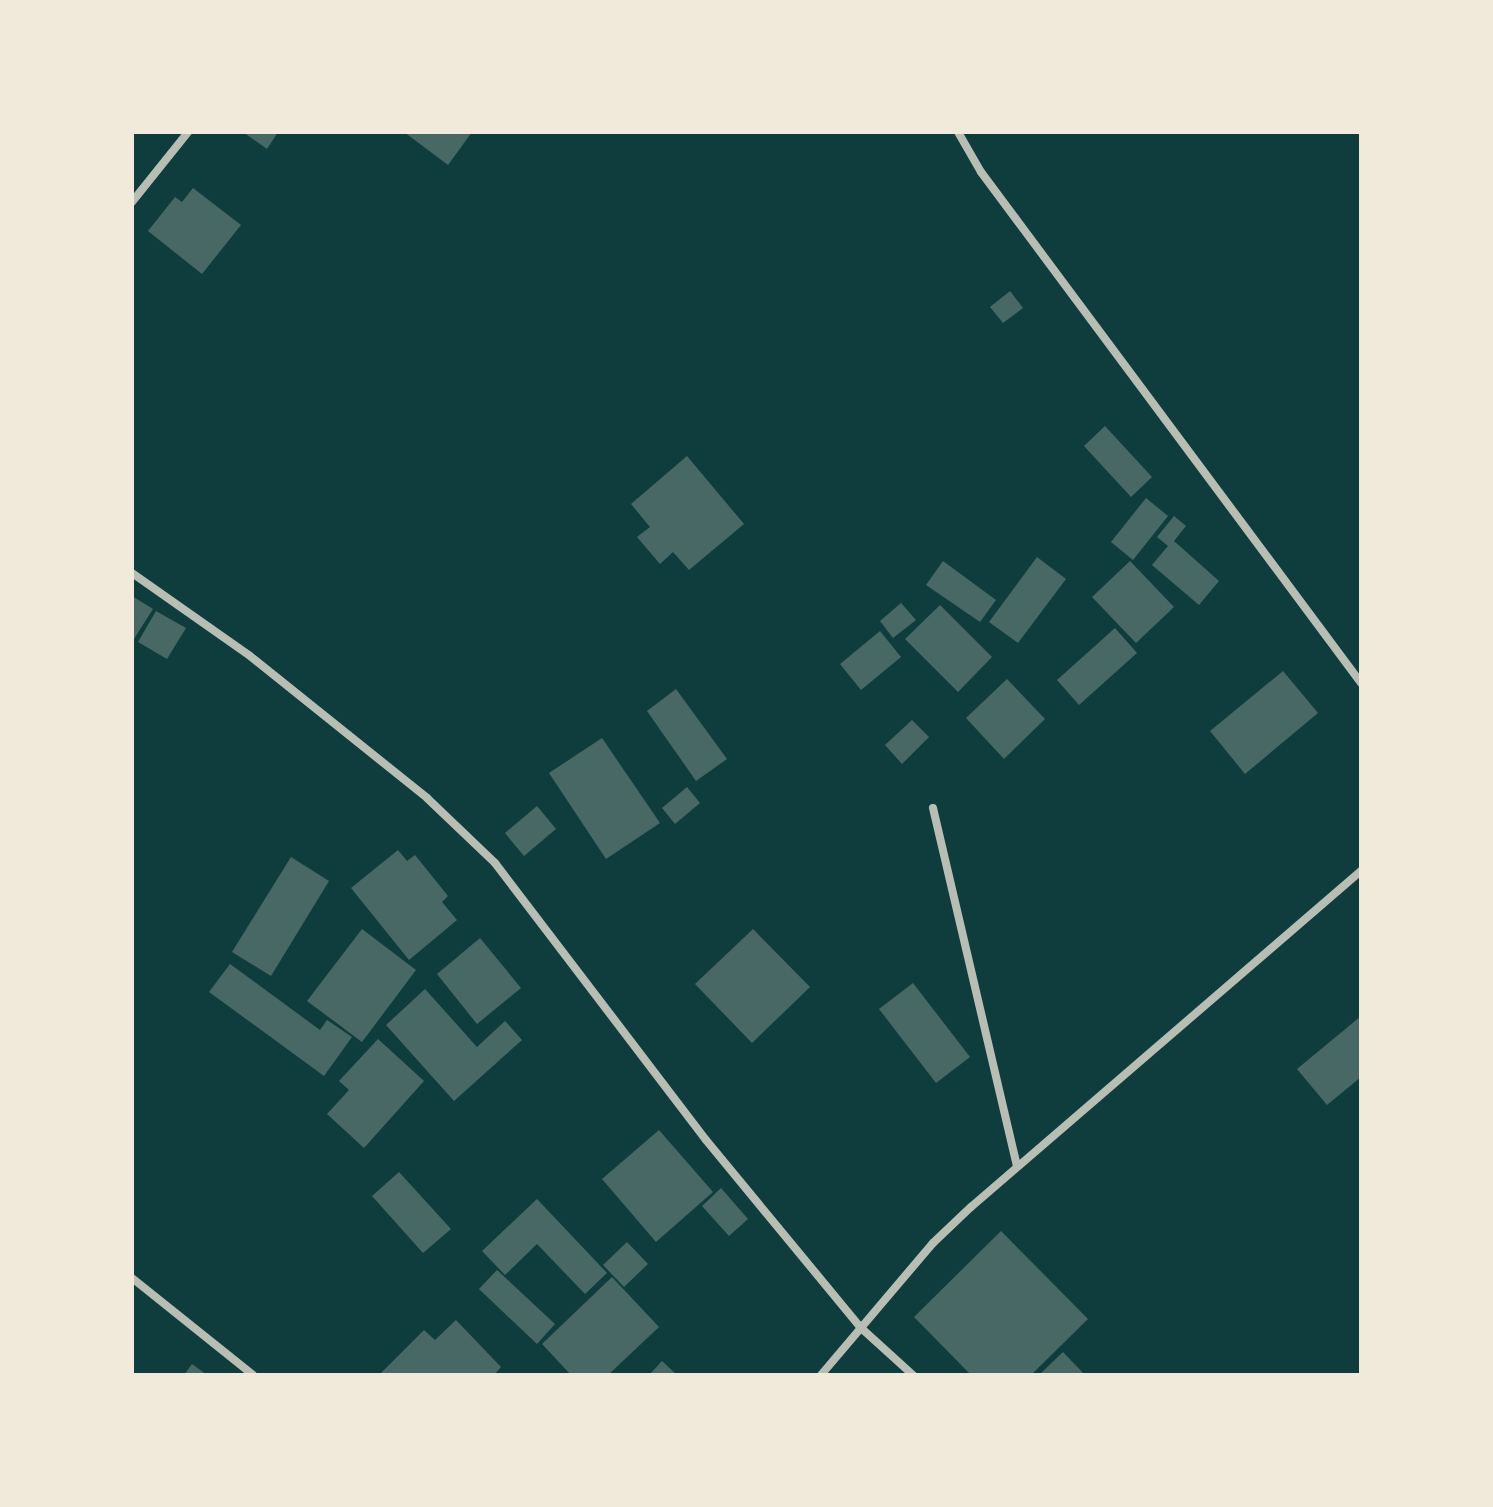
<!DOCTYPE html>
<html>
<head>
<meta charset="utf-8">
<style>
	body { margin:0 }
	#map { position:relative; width:1493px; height:1507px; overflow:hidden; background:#0f3d3e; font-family:Barlow,sans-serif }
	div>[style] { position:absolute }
	.building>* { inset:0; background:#486865 }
	.minor>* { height:8px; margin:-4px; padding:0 4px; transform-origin:4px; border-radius:4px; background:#b8beb3 }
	span { translate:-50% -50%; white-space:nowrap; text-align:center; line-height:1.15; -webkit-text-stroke:6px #f1e9da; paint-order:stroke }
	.frame { position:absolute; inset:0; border:134px solid #f1e9da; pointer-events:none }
</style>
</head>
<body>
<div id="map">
	<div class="building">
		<div style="clip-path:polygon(243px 132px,278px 132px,267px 149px)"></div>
		<div style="clip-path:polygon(404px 132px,472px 132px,448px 165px)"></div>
		<div style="clip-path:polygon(193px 188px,241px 225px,202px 274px,148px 231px,175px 197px,182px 202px)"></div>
		<div style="clip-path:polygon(1010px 291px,1023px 308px,1003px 323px,990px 307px)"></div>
		<div style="clip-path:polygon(1105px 426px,1152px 477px,1131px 497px,1084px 446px)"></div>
		<div style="clip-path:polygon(687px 456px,744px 524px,689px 570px,673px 552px,660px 564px,637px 537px,650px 527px,631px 504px)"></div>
		<div style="clip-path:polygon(1146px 498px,1168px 516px,1133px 560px,1111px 542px)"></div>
		<div style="clip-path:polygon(1174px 516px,1186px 526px,1174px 541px,1219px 581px,1199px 605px,1152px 565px,1168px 546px,1157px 537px)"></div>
		<div style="clip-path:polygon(1037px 557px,1066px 579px,1018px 643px,989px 622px)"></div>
		<div style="clip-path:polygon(943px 561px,996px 600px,980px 622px,926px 585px)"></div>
		<div style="clip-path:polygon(1130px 561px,1174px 607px,1136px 643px,1092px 597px)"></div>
		<div style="clip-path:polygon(132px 596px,153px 609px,132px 642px)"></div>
		<div style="clip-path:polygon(901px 603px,916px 620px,893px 638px,880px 621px)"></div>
		<div style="clip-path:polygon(940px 605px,992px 657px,958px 692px,905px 639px)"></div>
		<div style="clip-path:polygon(156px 611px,186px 628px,167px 659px,138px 642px)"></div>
		<div style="clip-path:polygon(1115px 628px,1137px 653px,1079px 705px,1057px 680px)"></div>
		<div style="clip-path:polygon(880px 631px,901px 657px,861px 690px,840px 664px)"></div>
		<div style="clip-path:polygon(1283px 671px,1318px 713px,1245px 774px,1210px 731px)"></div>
		<div style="clip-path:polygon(1007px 679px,1045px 719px,1004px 759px,966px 718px)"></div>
		<div style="clip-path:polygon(676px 689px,727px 759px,696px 781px,647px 711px)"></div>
		<div style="clip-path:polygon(912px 720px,929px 737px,902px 764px,885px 745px)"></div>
		<div style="clip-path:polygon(602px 738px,660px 823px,606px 859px,549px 773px)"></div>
		<div style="clip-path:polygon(687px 787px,700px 803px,675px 824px,662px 808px)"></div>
		<div style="clip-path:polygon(537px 806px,556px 829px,524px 856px,505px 833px)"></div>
		<div style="clip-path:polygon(398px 850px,407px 861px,415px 855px,448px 896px,442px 902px,457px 920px,409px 960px,351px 888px)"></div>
		<div style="clip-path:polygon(291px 857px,329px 881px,271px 976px,232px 952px)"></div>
		<div style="clip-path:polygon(362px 929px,416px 970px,362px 1042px,307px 1001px)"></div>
		<div style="clip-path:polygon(753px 929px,810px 987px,752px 1043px,695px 984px)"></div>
		<div style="clip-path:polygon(480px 938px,521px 988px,477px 1024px,437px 974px)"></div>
		<div style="clip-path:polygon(230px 964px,320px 1030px,327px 1020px,352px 1037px,324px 1076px,209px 992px)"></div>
		<div style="clip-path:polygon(913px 983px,970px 1057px,936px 1083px,879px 1009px)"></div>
		<div style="clip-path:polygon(425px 989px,477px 1047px,505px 1021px,522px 1040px,454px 1101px,386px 1025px)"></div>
		<div style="clip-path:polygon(1361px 1016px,1361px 1077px,1327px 1105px,1297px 1069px)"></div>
		<div style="clip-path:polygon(378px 1039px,424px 1081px,364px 1148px,327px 1114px,349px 1090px,339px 1081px)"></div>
		<div style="clip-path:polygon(659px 1130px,713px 1192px,656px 1242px,602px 1179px)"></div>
		<div style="clip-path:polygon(399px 1172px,451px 1229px,423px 1253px,372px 1196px)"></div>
		<div style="clip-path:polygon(721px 1188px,748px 1219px,729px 1236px,702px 1206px)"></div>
		<div style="clip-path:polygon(537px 1199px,607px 1273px,585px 1294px,537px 1244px,505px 1275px,482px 1251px)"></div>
		<div style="clip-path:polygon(1001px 1231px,1088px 1319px,1031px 1375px,971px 1375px,914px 1317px)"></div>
		<div style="clip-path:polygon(627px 1242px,648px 1264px,624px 1287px,603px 1265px)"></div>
		<div style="clip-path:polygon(497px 1270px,555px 1324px,537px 1344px,479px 1289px)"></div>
		<div style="clip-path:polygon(612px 1277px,659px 1327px,608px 1375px,571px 1375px,542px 1344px)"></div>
		<div style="clip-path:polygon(456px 1320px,501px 1367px,494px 1375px,379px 1375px,424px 1330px,435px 1340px)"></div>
		<div style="clip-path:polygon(1063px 1352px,1085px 1375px,1039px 1375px)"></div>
		<div style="clip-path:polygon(662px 1361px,677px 1375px,649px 1375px)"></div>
		<div style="clip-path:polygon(192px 1364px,207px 1375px,184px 1375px)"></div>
	</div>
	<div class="minor">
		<div style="left:958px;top:132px;width:46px;rotate:60.1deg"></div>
		<div style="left:981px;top:172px;width:637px;rotate:53.36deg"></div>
		<div style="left:132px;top:202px;width:90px;rotate:-51.3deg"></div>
		<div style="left:132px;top:573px;width:144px;rotate:35.1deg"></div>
		<div style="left:250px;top:656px;width:227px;rotate:38.7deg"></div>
		<div style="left:427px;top:798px;width:94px;rotate:43.7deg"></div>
		<div style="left:495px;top:863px;width:348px;rotate:52.7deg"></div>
		<div style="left:706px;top:1140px;width:242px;rotate:50.5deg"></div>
		<div style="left:860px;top:1327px;width:72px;rotate:42.2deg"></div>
		<div style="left:933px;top:808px;width:368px;rotate:76.8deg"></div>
		<div style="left:132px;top:1278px;width:155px;rotate:38.7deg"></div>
		<div style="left:821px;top:1375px;width:173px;rotate:-49.7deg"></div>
		<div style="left:933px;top:1243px;width:52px;rotate:-43.5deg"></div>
		<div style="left:971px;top:1207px;width:515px;rotate:-40.75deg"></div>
	</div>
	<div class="frame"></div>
</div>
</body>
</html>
